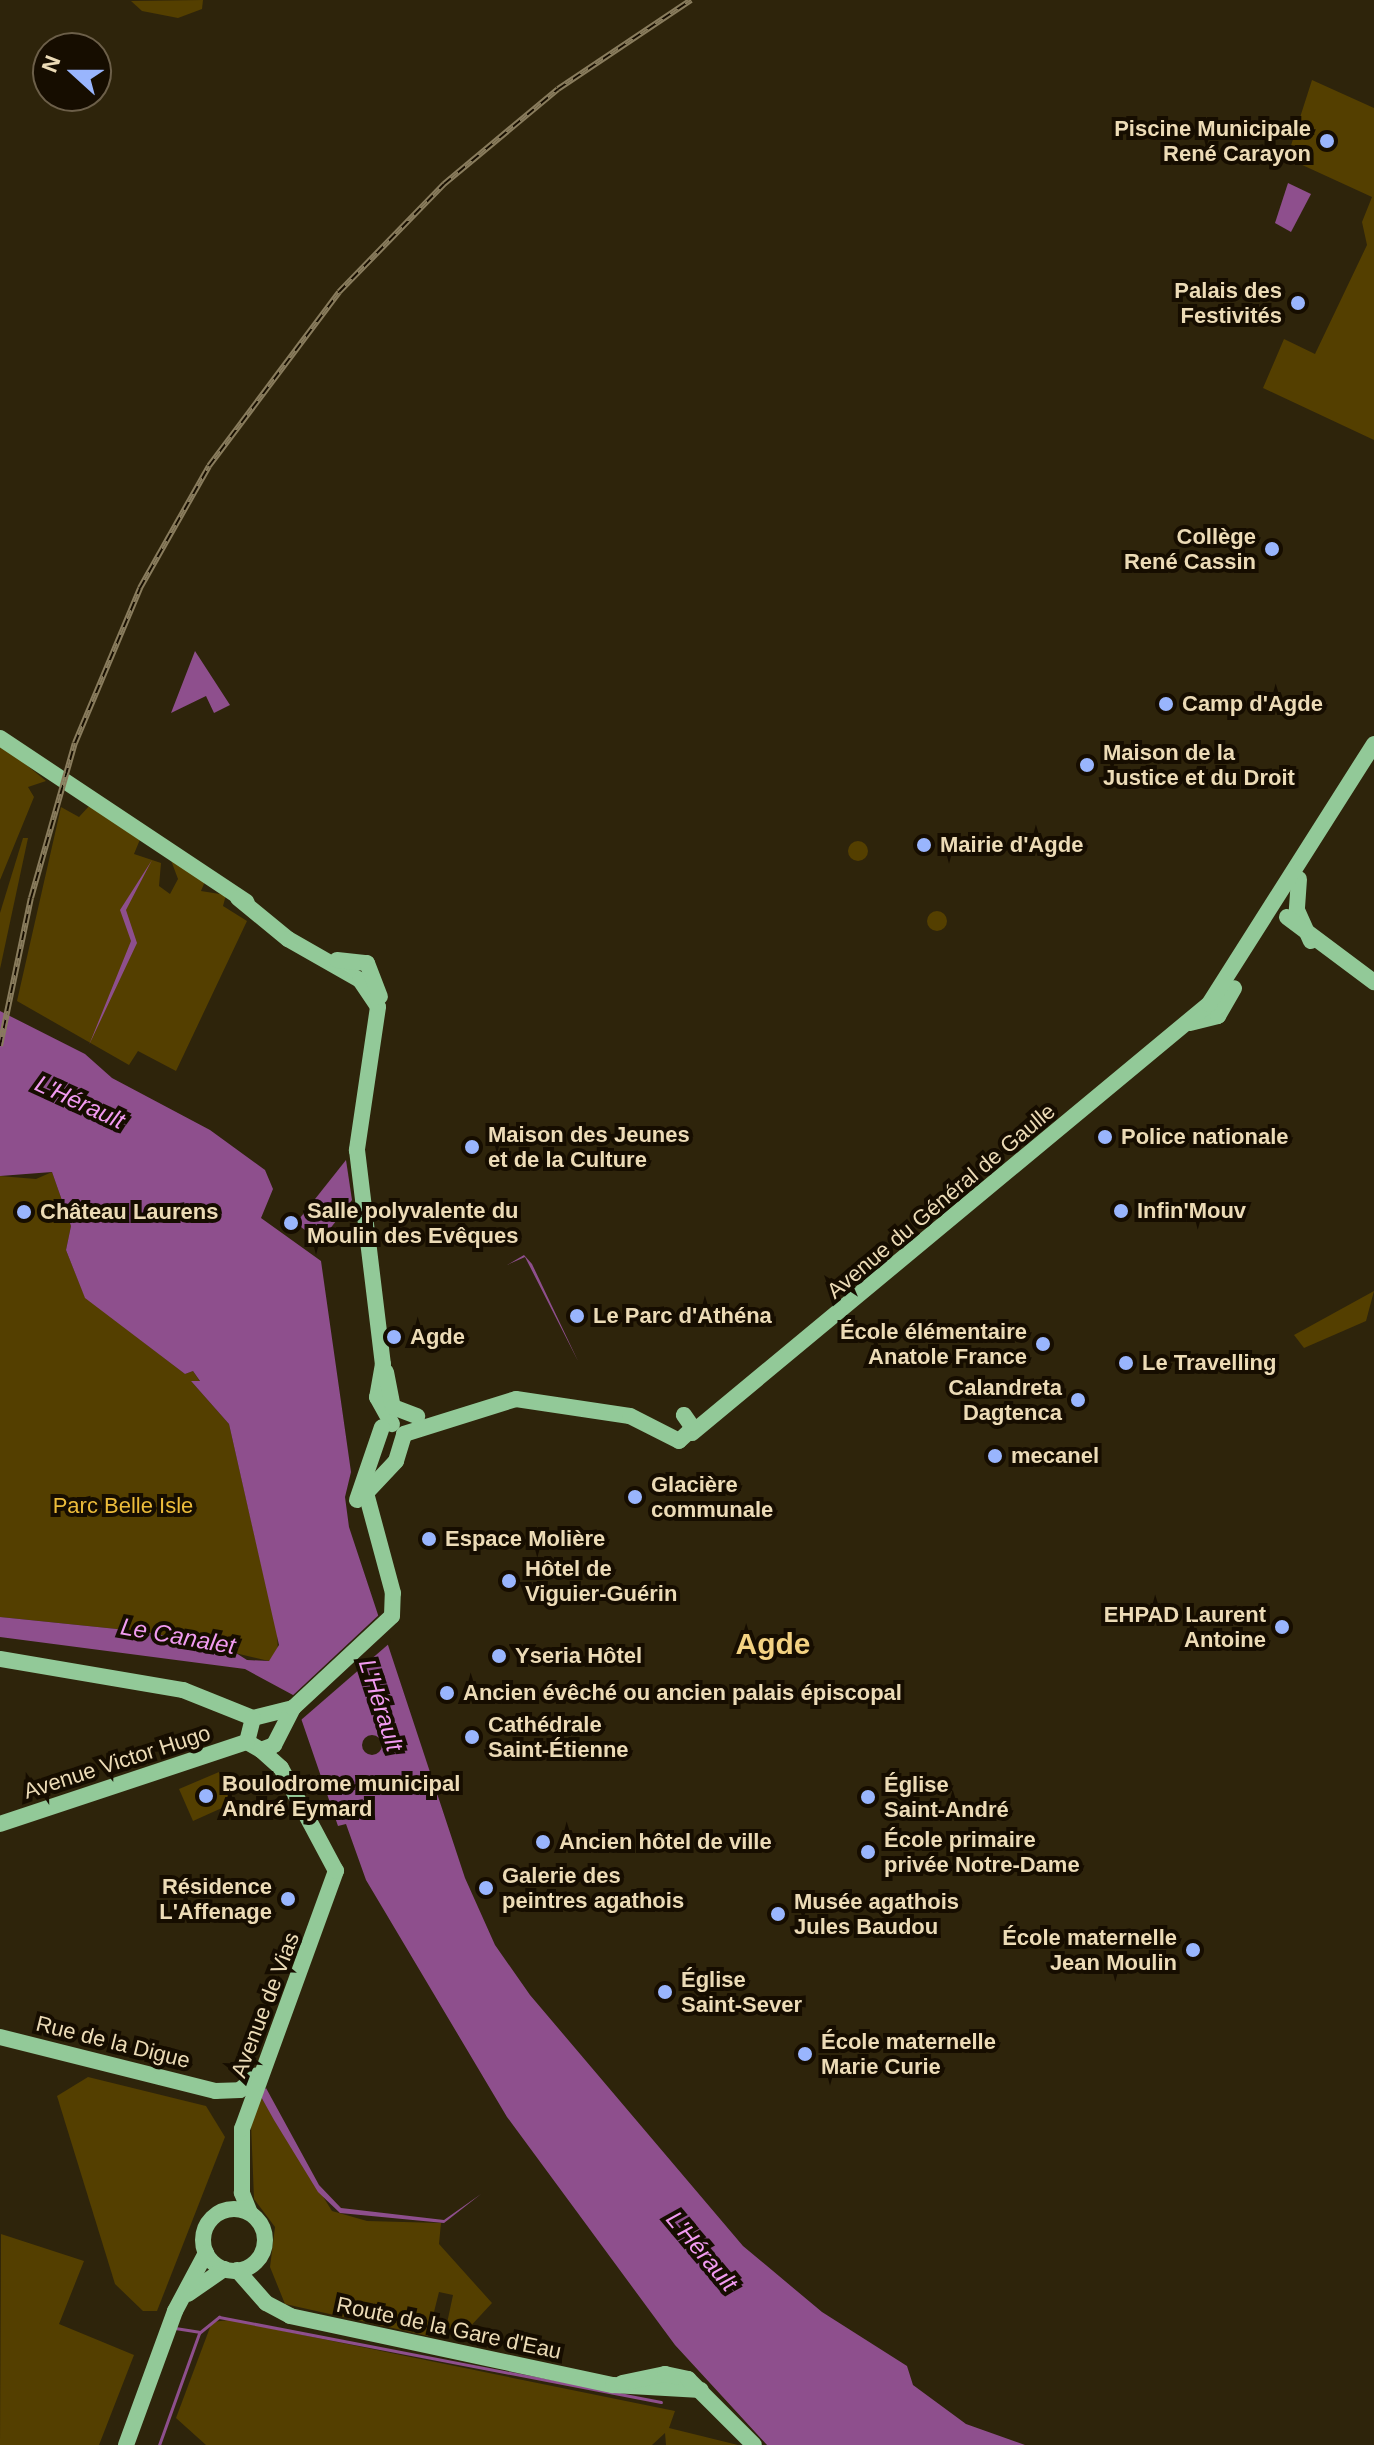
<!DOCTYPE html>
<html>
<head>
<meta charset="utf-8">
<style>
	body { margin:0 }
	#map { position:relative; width:1374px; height:2445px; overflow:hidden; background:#2e240b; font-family:Helvetica,sans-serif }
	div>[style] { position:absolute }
	.green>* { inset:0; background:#543f00 }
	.round { border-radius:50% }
	.water>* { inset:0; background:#8e4f8d }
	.pier>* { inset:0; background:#2e240b }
	.stream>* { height:3px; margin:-1.5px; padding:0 1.5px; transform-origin:1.5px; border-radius:1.5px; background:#8e4f8d }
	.major>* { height:16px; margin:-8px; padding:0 8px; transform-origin:8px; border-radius:8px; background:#92c998 }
	.major>.ring { margin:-8px; padding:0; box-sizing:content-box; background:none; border:16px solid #92c998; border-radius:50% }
	.rail>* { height:6px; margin-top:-3px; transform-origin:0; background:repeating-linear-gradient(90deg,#160d00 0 9px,#897c5d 0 18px); box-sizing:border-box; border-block:2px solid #897c5d }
	.dots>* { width:22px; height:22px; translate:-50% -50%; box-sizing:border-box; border:4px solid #160d00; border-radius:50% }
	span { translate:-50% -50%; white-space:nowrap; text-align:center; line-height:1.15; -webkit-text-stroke:8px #160d00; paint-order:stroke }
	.poi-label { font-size:22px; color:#ecdbb6; font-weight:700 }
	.right { translate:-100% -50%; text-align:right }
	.left { translate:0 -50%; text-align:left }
	.street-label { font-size:22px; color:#ecdbb6 }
	.park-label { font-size:22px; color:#ecbc3b }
	.water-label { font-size:24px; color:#f19bf0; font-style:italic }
	.district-label { font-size:30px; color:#f3d282; font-weight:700 }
	.north { position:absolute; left:32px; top:32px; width:80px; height:80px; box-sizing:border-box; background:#160d00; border:2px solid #6c5f49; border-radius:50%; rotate:291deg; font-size:22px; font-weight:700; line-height:32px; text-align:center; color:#ecdbb6 }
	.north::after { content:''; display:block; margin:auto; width:28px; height:36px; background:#99b5fd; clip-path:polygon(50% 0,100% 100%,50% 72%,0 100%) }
</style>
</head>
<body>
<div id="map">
	<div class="green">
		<div style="clip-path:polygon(203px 0,202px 9px,178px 18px,142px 11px,131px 1px)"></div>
		<div style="clip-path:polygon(1312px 80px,1374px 108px,1374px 440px,1263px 388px,1284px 339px,1315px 354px,1367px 245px,1362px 222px,1372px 197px,1287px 158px)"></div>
		<div style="clip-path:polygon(0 743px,46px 781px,28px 787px,34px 797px,0 880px)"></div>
		<div style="clip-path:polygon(91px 804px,141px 837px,134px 854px,161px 863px,159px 886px,170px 894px,178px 879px,169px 855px,206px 879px,201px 891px,226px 895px,223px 906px,247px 921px,176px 1071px,138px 1051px,129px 1065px,17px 1001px,61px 807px,79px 817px)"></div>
		<div style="clip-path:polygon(23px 838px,28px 838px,0 969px,0 913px)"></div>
		<div class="round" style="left:848px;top:841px;width:20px;height:20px"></div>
		<div class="round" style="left:927px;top:911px;width:20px;height:20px"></div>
		<div style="clip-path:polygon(52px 1172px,71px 1226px,66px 1250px,85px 1297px,185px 1374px,193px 1371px,201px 1383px,191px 1381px,229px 1424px,277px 1633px,278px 1650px,269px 1661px,146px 1632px,0 1617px,0 1176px,36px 1179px)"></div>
		<div style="clip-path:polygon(1374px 1291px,1366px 1321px,1304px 1348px,1294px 1335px)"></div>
		<div style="clip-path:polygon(219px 1772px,233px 1803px,193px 1821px,179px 1789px)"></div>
		<div style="clip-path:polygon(88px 2077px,206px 2106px,225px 2137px,157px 2311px,143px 2311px,115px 2284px,57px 2096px)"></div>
		<div style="clip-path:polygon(259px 2094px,332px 2211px,367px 2221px,441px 2223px,439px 2244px,492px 2303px,467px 2330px,446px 2328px,453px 2295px,439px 2292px,428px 2336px,285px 2304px,270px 2267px,275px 2227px,254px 2199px,251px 2123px)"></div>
		<div style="clip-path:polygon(1px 2234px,84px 2261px,59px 2324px,134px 2355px,99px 2445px,0 2445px)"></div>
		<div style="clip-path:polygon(229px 2320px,675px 2411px,669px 2428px,738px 2445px,666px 2445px,665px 2433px,652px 2445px,206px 2445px,176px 2418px,212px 2322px)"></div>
	</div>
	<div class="water">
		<div style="clip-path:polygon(1288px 183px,1311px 194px,1291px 232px,1275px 223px)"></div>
		<div style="clip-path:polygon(195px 651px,230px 705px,214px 713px,206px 696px,171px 713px)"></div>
		<div style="clip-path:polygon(152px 860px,126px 910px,137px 943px,89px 1045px,131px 941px,120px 910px)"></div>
		<div style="clip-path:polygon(0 1011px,85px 1054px,112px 1078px,210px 1130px,265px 1170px,273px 1189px,261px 1218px,321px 1261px,351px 1472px,345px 1497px,349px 1527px,465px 1878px,495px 1945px,530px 1995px,743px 2246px,822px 2312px,907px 2366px,913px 2385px,966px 2424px,1025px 2445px,767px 2445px,675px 2345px,507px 2117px,366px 1880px,346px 1824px,338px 1826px,293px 1695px,245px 1669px,0 1637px,0 1617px,146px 1632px,228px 1648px,247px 1660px,269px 1661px,279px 1645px,229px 1424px,191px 1381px,200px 1381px,193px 1371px,185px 1374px,85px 1298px,66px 1250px,71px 1226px,52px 1172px,0 1176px)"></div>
		<div style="clip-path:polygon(346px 1160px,352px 1200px,320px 1242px,296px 1223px)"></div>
		<div style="clip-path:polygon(524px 1255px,532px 1264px,578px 1361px,525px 1257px,507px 1265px)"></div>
		<div style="clip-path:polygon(266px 2088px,319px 2185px,341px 2208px,444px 2220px,481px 2194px,444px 2223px,340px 2213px,318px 2192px,274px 2120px,260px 2095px)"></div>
	</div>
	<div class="pier">
		<div style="clip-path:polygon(382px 1612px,391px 1642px,301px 1720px,290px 1698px)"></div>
		<div class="round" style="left:362px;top:1735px;width:20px;height:20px"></div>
	</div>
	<div class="stream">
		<div style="left:175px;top:2328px;width:24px;rotate:9deg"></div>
		<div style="left:159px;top:2445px;width:119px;rotate:-70.3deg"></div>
		<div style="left:199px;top:2333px;width:26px;rotate:-39deg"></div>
		<div style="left:219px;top:2317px;width:450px;rotate:10.9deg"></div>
	</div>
	<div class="major">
		<div style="left:0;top:738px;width:296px;rotate:33.6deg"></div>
		<div style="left:1299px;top:879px;width:31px;rotate:94deg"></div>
		<div style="left:1297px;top:910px;width:34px;rotate:66deg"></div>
		<div style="left:238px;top:898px;width:65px;rotate:39.4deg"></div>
		<div style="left:288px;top:939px;width:83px;rotate:29.7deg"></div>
		<div style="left:360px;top:980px;width:32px;rotate:56deg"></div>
		<div style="left:378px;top:1007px;width:145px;rotate:98.4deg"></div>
		<div style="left:357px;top:1150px;width:216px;rotate:83.1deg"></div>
		<div style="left:383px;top:1364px;width:34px;rotate:100deg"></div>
		<div style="left:377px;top:1397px;width:31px;rotate:61deg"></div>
		<div style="left:1287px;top:917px;width:109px;rotate:36.8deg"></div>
		<div style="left:337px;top:960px;width:30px;rotate:6deg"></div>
		<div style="left:367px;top:963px;width:36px;rotate:69deg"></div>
		<div style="left:1190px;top:1023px;width:29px;rotate:-14deg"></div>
		<div style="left:1218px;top:1016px;width:32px;rotate:-60deg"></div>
		<div style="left:386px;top:1372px;width:36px;rotate:79deg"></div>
		<div style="left:393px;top:1407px;width:26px;rotate:21deg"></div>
		<div style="left:692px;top:1433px;width:672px;rotate:-39.69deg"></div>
		<div style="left:1209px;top:1004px;width:308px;rotate:-57.6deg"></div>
		<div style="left:404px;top:1434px;width:117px;rotate:-17.4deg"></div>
		<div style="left:516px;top:1399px;width:115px;rotate:8.5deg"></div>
		<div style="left:630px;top:1416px;width:55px;rotate:27deg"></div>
		<div style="left:679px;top:1441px;width:19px;rotate:-43deg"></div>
		<div style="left:693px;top:1428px;width:16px;rotate:-125deg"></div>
		<div style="left:357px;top:1500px;width:77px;rotate:-71.1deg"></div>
		<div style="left:0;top:1659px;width:186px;rotate:9.6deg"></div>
		<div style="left:183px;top:1690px;width:75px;rotate:21.8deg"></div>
		<div style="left:293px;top:1708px;width:41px;rotate:166deg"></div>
		<div style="left:253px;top:1718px;width:25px;rotate:104deg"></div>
		<div style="left:247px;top:1742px;width:16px;rotate:30deg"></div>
		<div style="left:261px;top:1750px;width:14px;rotate:-21deg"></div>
		<div style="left:274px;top:1745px;width:42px;rotate:-62.8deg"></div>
		<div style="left:293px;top:1708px;width:135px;rotate:-42.9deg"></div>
		<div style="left:392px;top:1616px;width:23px;rotate:-88deg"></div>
		<div style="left:393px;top:1593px;width:104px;rotate:-105.1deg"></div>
		<div style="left:366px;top:1493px;width:44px;rotate:-46.8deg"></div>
		<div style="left:396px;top:1461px;width:28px;rotate:-73deg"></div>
		<div style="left:0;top:1824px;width:260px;rotate:-18.4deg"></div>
		<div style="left:0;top:2037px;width:222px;rotate:14.1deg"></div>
		<div style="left:215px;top:2091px;width:25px;rotate:-2deg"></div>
		<div style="left:240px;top:2090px;width:23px;rotate:-40deg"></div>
		<div class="ring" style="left:203px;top:2209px;width:46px;height:46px"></div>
		<div style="left:250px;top:2213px;width:22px;rotate:-112deg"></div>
		<div style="left:242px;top:2193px;width:64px;rotate:-90deg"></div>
		<div style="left:242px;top:2129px;width:275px;rotate:-70deg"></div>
		<div style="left:336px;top:1871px;width:117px;rotate:-118.1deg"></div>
		<div style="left:281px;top:1768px;width:27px;rotate:-138deg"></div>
		<div style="left:237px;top:2270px;width:44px;rotate:48.7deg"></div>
		<div style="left:266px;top:2303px;width:27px;rotate:28deg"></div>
		<div style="left:290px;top:2316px;width:330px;rotate:12.1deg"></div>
		<div style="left:613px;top:2385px;width:88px;rotate:3.3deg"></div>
		<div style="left:188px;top:2294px;width:44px;rotate:-34.8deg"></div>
		<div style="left:622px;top:2383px;width:44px;rotate:-11.8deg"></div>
		<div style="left:665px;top:2374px;width:24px;rotate:12deg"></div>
		<div style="left:688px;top:2379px;width:93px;rotate:45deg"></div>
		<div style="left:126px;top:2445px;width:143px;rotate:-69.9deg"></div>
		<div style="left:175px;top:2311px;width:66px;rotate:-61.9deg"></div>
	</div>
	<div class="rail">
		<div style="left:0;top:1046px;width:151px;rotate:-78.2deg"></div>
		<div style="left:31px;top:898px;width:161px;rotate:-74.2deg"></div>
		<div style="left:75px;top:743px;width:168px;rotate:-67.2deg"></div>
		<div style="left:140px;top:588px;width:140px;rotate:-60.5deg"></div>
		<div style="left:209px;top:466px;width:217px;rotate:-53.2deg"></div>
		<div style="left:339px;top:292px;width:151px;rotate:-45.8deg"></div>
		<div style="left:444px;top:184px;width:148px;rotate:-39.8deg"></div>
		<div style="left:558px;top:89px;width:160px;rotate:-33.8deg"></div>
	</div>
	<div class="dots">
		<div style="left:1327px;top:141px;background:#99b5fd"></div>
		<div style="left:1298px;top:303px;background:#99b5fd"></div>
		<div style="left:1272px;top:549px;background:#99b5fd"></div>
		<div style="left:1166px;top:704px;background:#99b5fd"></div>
		<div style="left:1087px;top:765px;background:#99b5fd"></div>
		<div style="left:924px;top:845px;background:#99b5fd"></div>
		<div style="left:1105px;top:1137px;background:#99b5fd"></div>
		<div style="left:472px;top:1147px;background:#99b5fd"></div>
		<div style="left:1121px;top:1211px;background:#99b5fd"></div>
		<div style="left:24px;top:1212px;background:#99b5fd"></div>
		<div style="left:291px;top:1223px;background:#99b5fd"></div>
		<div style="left:577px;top:1316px;background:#99b5fd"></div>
		<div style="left:394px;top:1337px;background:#99b5fd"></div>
		<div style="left:1043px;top:1344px;background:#99b5fd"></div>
		<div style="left:1126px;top:1363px;background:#99b5fd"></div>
		<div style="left:1078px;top:1400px;background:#99b5fd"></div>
		<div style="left:995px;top:1456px;background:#99b5fd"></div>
		<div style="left:635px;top:1497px;background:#99b5fd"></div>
		<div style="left:429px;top:1539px;background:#99b5fd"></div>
		<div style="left:509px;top:1581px;background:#99b5fd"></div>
		<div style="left:1282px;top:1627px;background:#99b5fd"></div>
		<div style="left:499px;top:1656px;background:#99b5fd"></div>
		<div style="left:447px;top:1693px;background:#99b5fd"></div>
		<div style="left:472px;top:1737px;background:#99b5fd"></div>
		<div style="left:206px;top:1796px;background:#99b5fd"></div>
		<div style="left:868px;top:1797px;background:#99b5fd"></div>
		<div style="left:543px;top:1842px;background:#99b5fd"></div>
		<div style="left:868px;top:1852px;background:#99b5fd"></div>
		<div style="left:486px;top:1888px;background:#99b5fd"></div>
		<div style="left:288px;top:1899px;background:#99b5fd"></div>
		<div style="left:778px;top:1914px;background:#99b5fd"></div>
		<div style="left:1193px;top:1950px;background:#99b5fd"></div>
		<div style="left:665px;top:1992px;background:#99b5fd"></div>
		<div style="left:805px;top:2054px;background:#99b5fd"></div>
	</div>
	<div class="poi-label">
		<span class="right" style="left:1311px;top:141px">Piscine Municipale<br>René Carayon</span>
		<span class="right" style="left:1282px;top:303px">Palais des<br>Festivités</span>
		<span class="right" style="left:1256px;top:549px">Collège<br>René Cassin</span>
		<span class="left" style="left:1182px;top:704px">Camp d'Agde</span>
		<span class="left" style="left:1103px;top:765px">Maison de la<br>Justice et du Droit</span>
		<span class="left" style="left:940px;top:845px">Mairie d'Agde</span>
		<span class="left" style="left:488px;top:1147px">Maison des Jeunes<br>et de la Culture</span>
		<span class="left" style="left:1121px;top:1137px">Police nationale</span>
		<span class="left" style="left:307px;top:1223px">Salle polyvalente du<br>Moulin des Evêques</span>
		<span class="left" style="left:1137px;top:1211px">Infin'Mouv</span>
		<span class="left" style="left:40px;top:1212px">Château Laurens</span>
		<span class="left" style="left:593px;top:1316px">Le Parc d'Athéna</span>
		<span class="right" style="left:1027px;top:1344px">École élémentaire<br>Anatole France</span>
		<span class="left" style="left:410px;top:1337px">Agde</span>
		<span class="left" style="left:1142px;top:1363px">Le Travelling</span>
		<span class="right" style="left:1062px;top:1400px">Calandreta<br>Dagtenca</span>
		<span class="left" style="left:1011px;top:1456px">mecanel</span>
		<span class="left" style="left:651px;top:1497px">Glacière<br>communale</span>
		<span class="left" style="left:445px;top:1539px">Espace Molière</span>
		<span class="left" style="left:525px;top:1581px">Hôtel de<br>Viguier-Guérin</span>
		<span class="right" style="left:1266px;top:1627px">EHPAD Laurent<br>Antoine</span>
		<span class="left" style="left:515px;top:1656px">Yseria Hôtel</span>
		<span class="left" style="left:463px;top:1693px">Ancien évêché ou ancien palais épiscopal</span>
		<span class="left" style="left:488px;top:1737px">Cathédrale<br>Saint-Étienne</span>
		<span class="left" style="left:222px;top:1796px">Boulodrome municipal<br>André Eymard</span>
		<span class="left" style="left:884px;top:1797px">Église<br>Saint-André</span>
		<span class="left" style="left:884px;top:1852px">École primaire<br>privée Notre-Dame</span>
		<span class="left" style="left:559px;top:1842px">Ancien hôtel de ville</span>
		<span class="left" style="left:502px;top:1888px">Galerie des<br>peintres agathois</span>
		<span class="right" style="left:272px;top:1899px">Résidence<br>L'Affenage</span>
		<span class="left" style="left:794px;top:1914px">Musée agathois<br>Jules Baudou</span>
		<span class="right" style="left:1177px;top:1950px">École maternelle<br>Jean Moulin</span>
		<span class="left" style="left:681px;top:1992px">Église<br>Saint-Sever</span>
		<span class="left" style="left:821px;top:2054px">École maternelle<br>Marie Curie</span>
	</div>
	<div class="street-label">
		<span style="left:941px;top:1201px;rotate:-40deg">Avenue du Général de Gaulle</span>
		<span style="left:117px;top:1762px;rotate:-18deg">Avenue Victor Hugo</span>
		<span style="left:265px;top:2005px;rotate:-69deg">Avenue de Vias</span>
		<span style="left:113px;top:2042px;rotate:14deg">Rue de la Digue</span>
		<span style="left:449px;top:2328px;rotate:12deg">Route de la Gare d'Eau</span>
	</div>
	<div class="park-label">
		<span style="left:123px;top:1506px">Parc Belle Isle</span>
	</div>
	<div class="water-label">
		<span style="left:80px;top:1102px;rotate:25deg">L'Hérault</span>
		<span style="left:178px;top:1636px;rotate:10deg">Le Canalet</span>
		<span style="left:381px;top:1705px;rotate:72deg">L'Hérault</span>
		<span style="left:702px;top:2251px;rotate:50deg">L'Hérault</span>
	</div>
	<div class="district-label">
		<span style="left:773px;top:1644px">Agde</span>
	</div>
	<div class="north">N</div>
</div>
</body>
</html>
